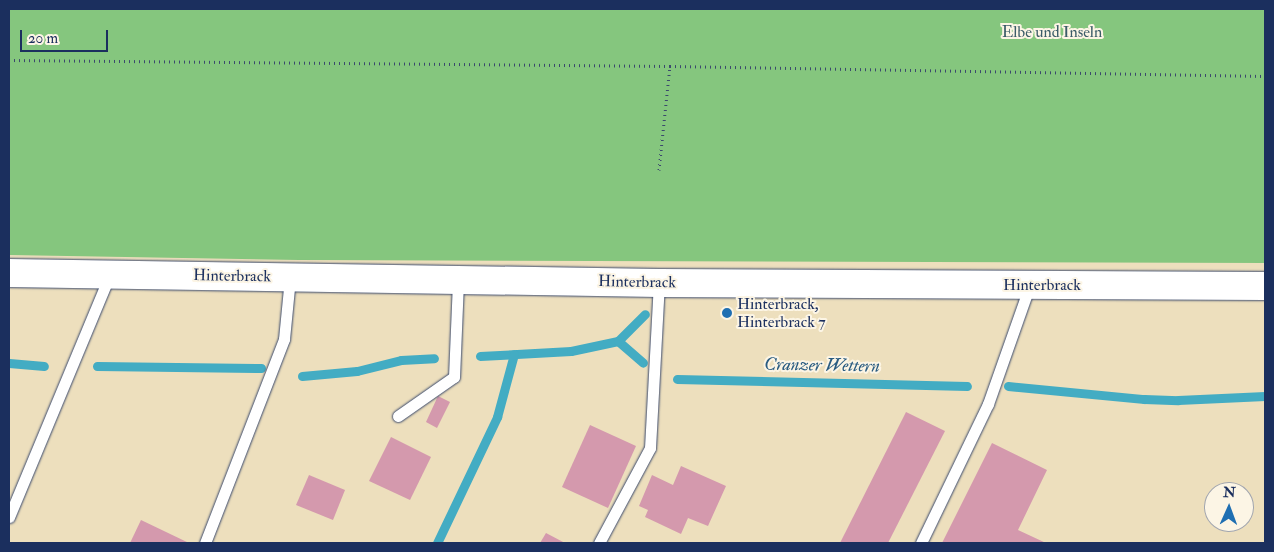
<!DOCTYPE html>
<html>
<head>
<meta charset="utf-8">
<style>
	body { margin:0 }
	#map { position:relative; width:1274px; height:552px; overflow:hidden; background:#eddfbd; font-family:"IM FELL Double Pica",serif }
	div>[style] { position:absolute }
	.green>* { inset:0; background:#85c67e }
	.stream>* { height:9px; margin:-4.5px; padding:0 4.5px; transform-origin:4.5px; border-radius:4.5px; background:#43acc3 }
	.building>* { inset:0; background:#d499ad }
	.path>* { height:3px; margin-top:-1.5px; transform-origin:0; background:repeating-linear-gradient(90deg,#3a496c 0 1px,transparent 0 5px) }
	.roads { filter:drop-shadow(0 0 1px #3a496c) drop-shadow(0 0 1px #3a496c) }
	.service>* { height:11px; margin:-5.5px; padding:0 5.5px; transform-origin:5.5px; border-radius:5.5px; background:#fff }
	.tertiary>* { height:28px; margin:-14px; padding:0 14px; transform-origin:14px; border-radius:14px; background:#fff }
	.dots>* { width:14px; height:14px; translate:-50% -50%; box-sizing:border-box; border:2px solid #fcf5e5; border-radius:50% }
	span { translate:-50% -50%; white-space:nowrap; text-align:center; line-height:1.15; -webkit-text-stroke:4px #fcf5e5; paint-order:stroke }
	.park-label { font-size:16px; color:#3b5c68 }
	.street-label { font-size:16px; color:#1b2f5e }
	.poi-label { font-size:16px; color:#1b2f5e }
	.left { translate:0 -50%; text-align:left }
	.water-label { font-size:18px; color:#295b81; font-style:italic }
	.frame { position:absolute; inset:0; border:10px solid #1b2f5e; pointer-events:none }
	.north { position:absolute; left:1204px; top:482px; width:50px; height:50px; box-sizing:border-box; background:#fcf5e5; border:1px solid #a2a6af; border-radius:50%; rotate:2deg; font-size:14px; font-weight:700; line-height:20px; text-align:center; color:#1b2f5e }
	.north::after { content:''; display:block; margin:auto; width:18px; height:22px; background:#1f6fb2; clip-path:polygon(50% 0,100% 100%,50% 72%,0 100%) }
	.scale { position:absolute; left:20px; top:30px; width:88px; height:22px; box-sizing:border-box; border:2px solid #1b2f5e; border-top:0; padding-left:6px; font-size:15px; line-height:18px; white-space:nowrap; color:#1b2f5e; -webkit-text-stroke:4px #fcf5e5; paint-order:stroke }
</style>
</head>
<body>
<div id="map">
	<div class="green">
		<div style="clip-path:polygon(9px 9px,1265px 9px,1265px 263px,299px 260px,9px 255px)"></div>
	</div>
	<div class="stream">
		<div style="left:618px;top:341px;width:33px;rotate:41deg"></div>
		<div style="left:480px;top:356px;width:91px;rotate:-3.1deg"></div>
		<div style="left:571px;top:351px;width:48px;rotate:-12deg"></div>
		<div style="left:618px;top:341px;width:38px;rotate:-45deg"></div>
		<div style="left:9px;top:363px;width:35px;rotate:5deg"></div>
		<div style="left:97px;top:366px;width:164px;rotate:0.7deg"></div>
		<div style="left:302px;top:376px;width:55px;rotate:-5.2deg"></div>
		<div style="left:357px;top:371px;width:45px;rotate:-14deg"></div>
		<div style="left:401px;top:360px;width:33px;rotate:-3deg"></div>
		<div style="left:677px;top:379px;width:290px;rotate:1.4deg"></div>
		<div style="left:1008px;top:386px;width:137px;rotate:5.5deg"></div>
		<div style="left:1144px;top:399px;width:34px;rotate:2deg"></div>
		<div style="left:1178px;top:400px;width:87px;rotate:-2.6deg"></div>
		<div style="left:437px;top:543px;width:140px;rotate:-64.5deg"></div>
		<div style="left:497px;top:417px;width:65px;rotate:-74.9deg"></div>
	</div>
	<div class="building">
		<div style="clip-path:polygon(438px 396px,450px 402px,437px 428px,426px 422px)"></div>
		<div style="clip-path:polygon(906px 412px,945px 431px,888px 543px,840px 543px)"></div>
		<div style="clip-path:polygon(590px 425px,636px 446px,608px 508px,562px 487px)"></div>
		<div style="clip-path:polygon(391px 437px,431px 457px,410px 500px,369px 481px)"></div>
		<div style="clip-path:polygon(992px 443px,1047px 470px,1018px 530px,1046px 543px,942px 543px)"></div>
		<div style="clip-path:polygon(681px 466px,726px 486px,708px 526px,688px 518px,681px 534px,645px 517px,648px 510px,639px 506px,652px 475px,673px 485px)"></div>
		<div style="clip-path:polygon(309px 475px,345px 490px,333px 520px,296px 505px)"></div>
		<div style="clip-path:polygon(141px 520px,189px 543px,130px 543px)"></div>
		<div style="clip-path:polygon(546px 533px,565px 543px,540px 543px)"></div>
	</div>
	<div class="path">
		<div style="left:9px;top:60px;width:661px;rotate:0.52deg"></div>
		<div style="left:670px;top:66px;width:595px;rotate:0.96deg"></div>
		<div style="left:659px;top:170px;width:105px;rotate:-84deg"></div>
	</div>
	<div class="roads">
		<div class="service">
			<div style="left:398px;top:416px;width:68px;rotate:-34.9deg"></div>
			<div style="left:454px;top:377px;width:97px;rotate:-87.6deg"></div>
			<div style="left:9px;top:517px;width:263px;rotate:-67.4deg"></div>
			<div style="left:205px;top:543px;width:219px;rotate:-68.8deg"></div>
			<div style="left:284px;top:339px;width:61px;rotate:-84.4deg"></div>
			<div style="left:599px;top:543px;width:108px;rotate:-61.8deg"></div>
			<div style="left:650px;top:448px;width:165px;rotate:-86.9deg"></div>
			<div style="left:921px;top:543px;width:154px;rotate:-64.3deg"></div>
			<div style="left:988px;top:404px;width:126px;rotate:-70.6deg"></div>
		</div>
		<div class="tertiary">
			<div style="left:9px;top:273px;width:650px;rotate:0.88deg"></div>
			<div style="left:659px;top:283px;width:606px;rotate:0.28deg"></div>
		</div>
	</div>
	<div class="dots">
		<div style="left:727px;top:313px;background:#1f6fb2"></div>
	</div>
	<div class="park-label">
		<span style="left:1052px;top:32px">Elbe und Inseln</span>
	</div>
	<div class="street-label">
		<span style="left:232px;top:276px;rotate:1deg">Hinterbrack</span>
		<span style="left:637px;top:282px;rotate:1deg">Hinterbrack</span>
		<span style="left:1042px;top:285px">Hinterbrack</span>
	</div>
	<div class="poi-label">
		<span class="left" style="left:737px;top:313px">Hinterbrack,<br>Hinterbrack 7</span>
	</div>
	<div class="water-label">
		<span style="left:822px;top:366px;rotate:1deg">Cranzer Wettern</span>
	</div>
	<div class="frame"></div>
	<div class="north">N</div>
	<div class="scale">20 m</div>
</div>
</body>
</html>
